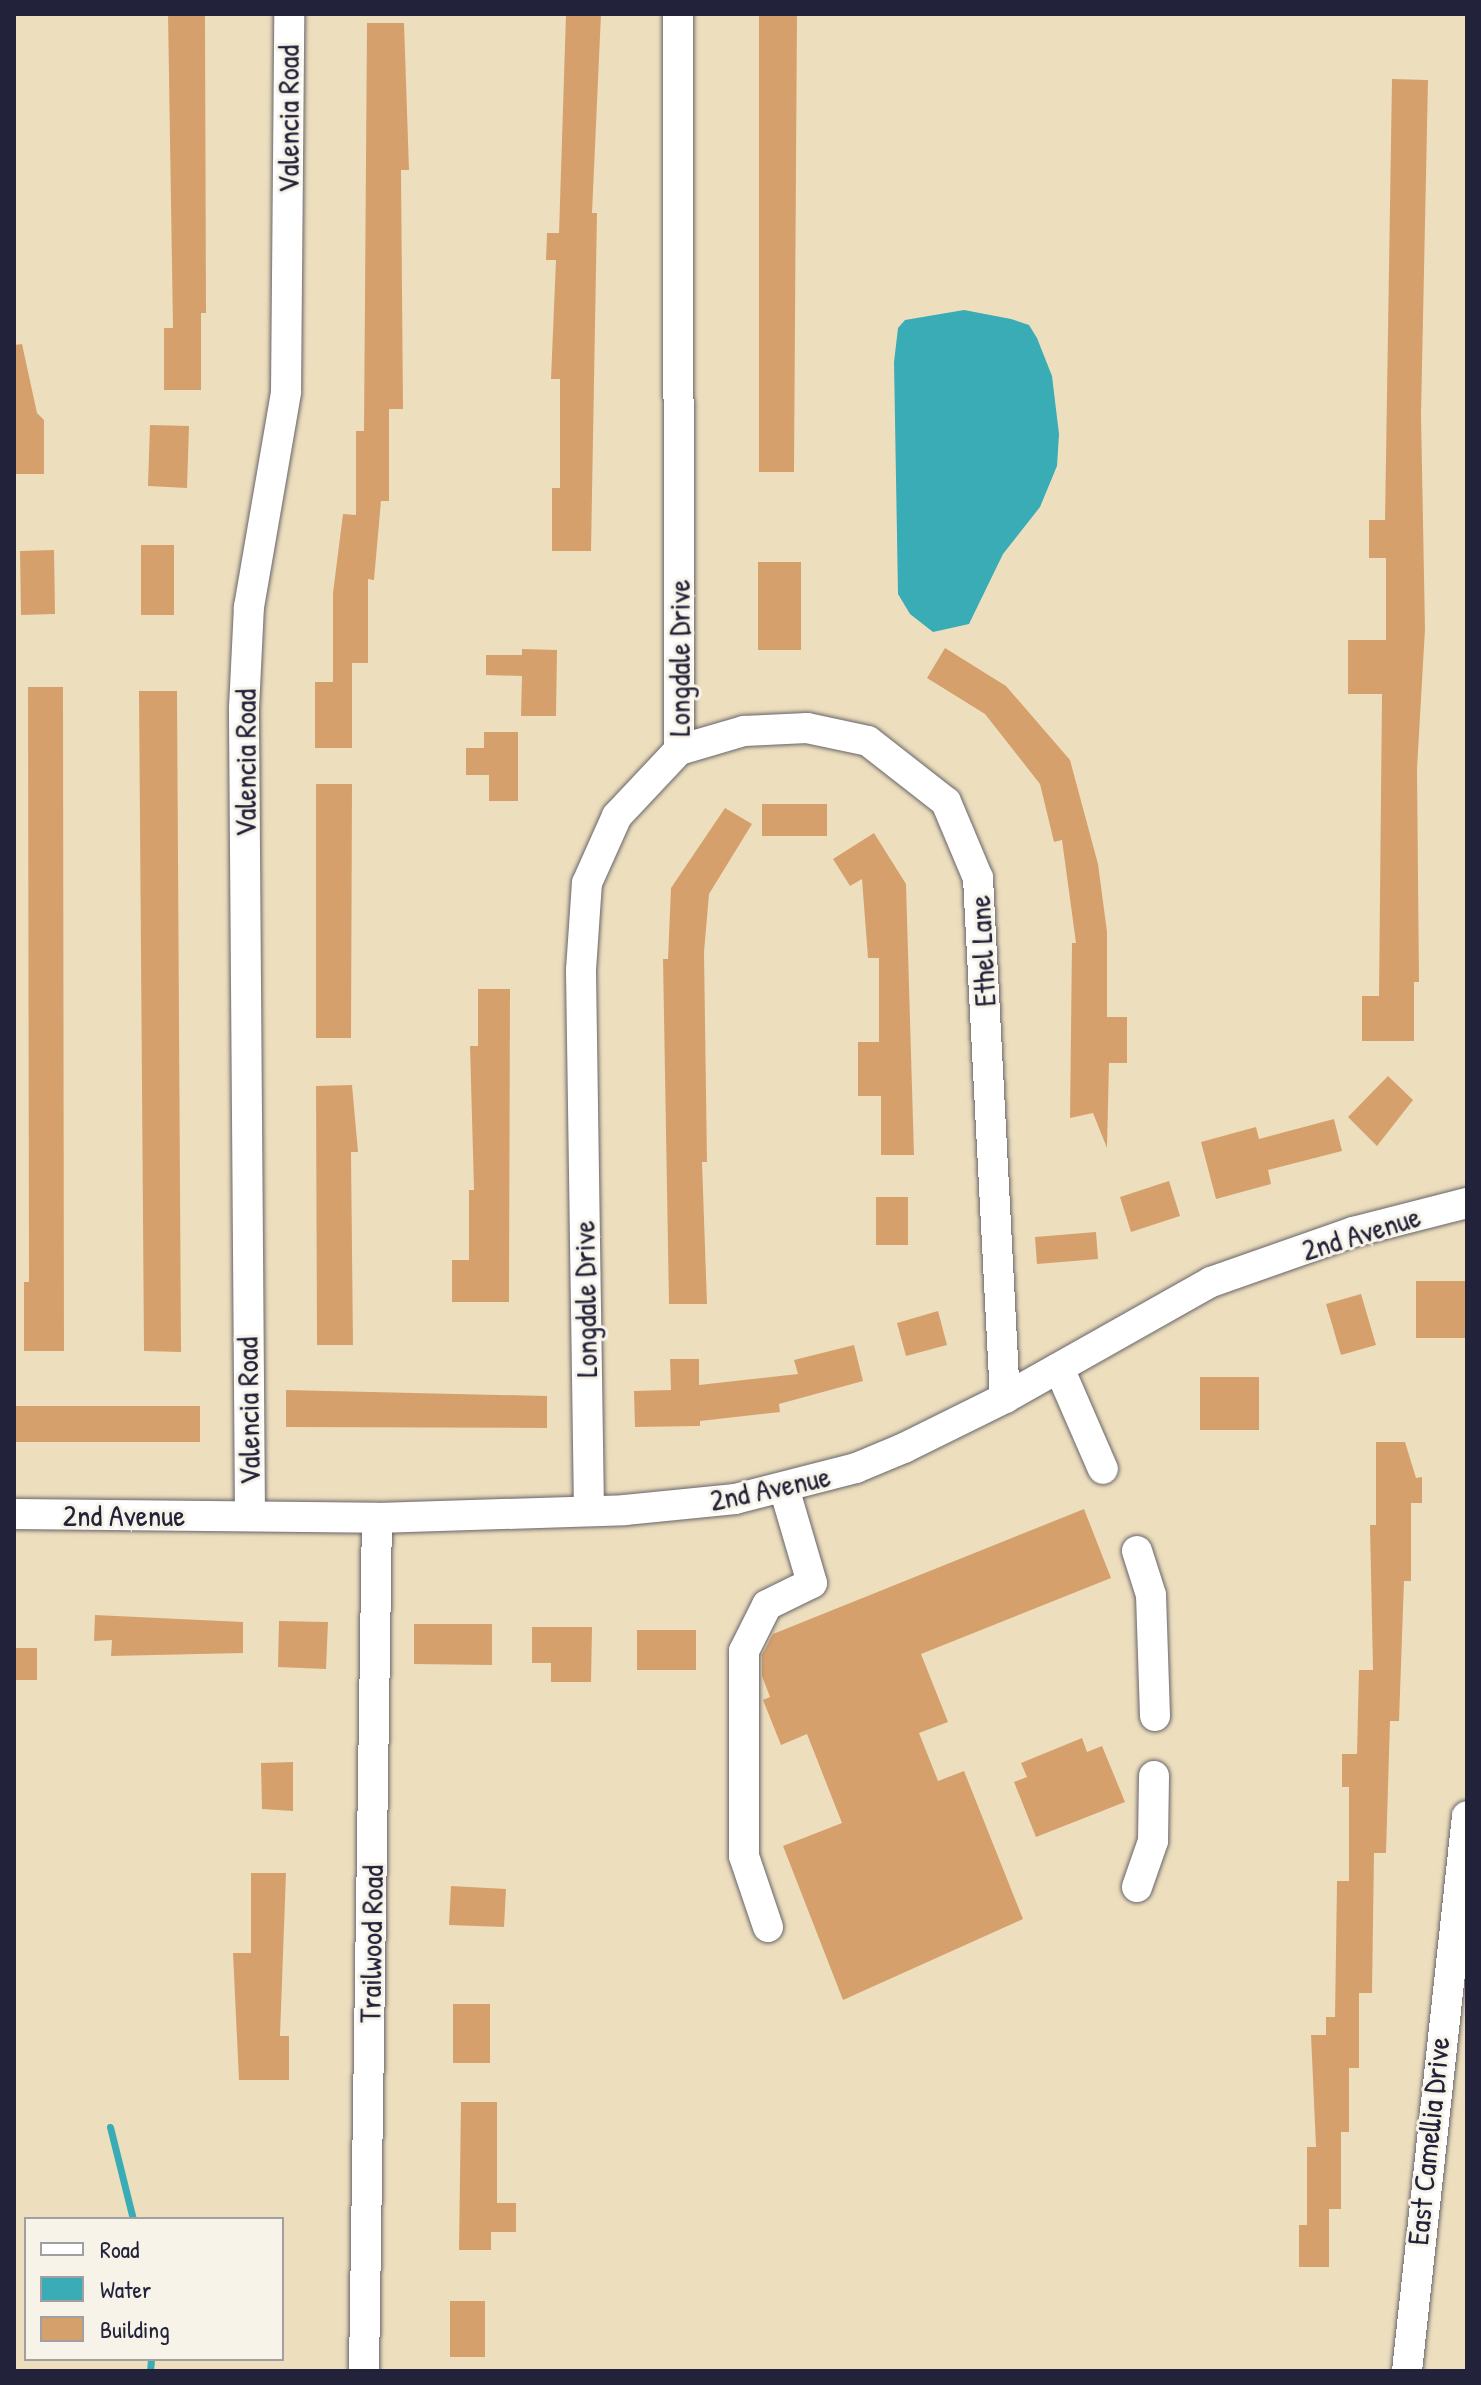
<!DOCTYPE html>
<html>
<head>
<meta charset="utf-8">
<style>
	body { margin:0 }
	#map { position:relative; width:1481px; height:2385px; overflow:hidden; background:#eddfbe; font-family:"Patrick Hand",sans-serif }
	div>[style] { position:absolute }
	.water>* { inset:0; background:#3aacb5 }
	.stream>* { height:7px; margin:-3.5px; padding:0 3.5px; transform-origin:3.5px; border-radius:3.5px; background:#3aacb5 }
	.building>* { inset:0; background:#d6a06d }
	.roads { filter:drop-shadow(0 0 2px #696469) drop-shadow(0 0 2px #696469) }
	.minor>* { height:30px; margin:-15px; padding:0 15px; transform-origin:15px; border-radius:15px; background:#fff }
	span { translate:-50% -50%; white-space:nowrap; text-align:center; line-height:1.15; -webkit-text-stroke:6px #f7f3e8; paint-order:stroke }
	.street-label { font-size:30px; color:#22223b }
	.frame { position:absolute; inset:0; border:16px solid #22223b; pointer-events:none }
	.legend { position:absolute; left:24px; top:2217px; width:260px; height:144px; box-sizing:border-box; background:#f7f3e8; border:2px solid #a29fa3; margin:0; padding:10px 14px; list-style:none; font-size:24px; color:#22223b }
	.legend li { display:flex; align-items:center; gap:16px; height:40px }
	.legend b { width:40px; border:2px solid #a29fa3 }
</style>
</head>
<body>
<div id="map">
	<div class="water">
		<div style="clip-path:polygon(964px 310px,1011px 319px,1029px 325px,1037px 338px,1052px 376px,1059px 434px,1057px 466px,1040px 507px,1003px 554px,969px 624px,933px 632px,910px 614px,898px 594px,894px 362px,898px 328px,905px 320px)"></div>
	</div>
	<div class="stream">
		<div style="left:110px;top:2127px;width:95px;rotate:76deg"></div>
		<div style="left:150px;top:2371px;width:12px;rotate:-85deg"></div>
	</div>
	<div class="building">
		<div style="clip-path:polygon(168px 14px,205px 14px,206px 313px,201px 313px,201px 390px,164px 390px,164px 328px,173px 328px)"></div>
		<div style="clip-path:polygon(566px 14px,601px 14px,592px 213px,597px 213px,591px 551px,552px 551px,552px 488px,560px 488px,560px 379px,551px 379px,556px 260px,546px 260px,547px 233px,559px 233px)"></div>
		<div style="clip-path:polygon(759px 14px,797px 14px,794px 472px,759px 472px)"></div>
		<div style="clip-path:polygon(367px 23px,404px 23px,409px 170px,401px 170px,403px 409px,389px 409px,389px 501px,381px 501px,374px 580px,368px 579px,368px 663px,352px 663px,352px 748px,315px 748px,315px 682px,333px 682px,333px 593px,343px 514px,356px 515px,356px 431px,364px 431px)"></div>
		<div style="clip-path:polygon(1392px 79px,1428px 80px,1421px 415px,1425px 629px,1417px 769px,1419px 982px,1414px 982px,1414px 1041px,1362px 1041px,1362px 996px,1379px 996px,1382px 694px,1348px 694px,1348px 640px,1386px 640px,1386px 558px,1369px 558px,1369px 520px,1385px 520px)"></div>
		<div style="clip-path:polygon(22px 344px,37px 413px,44px 420px,44px 474px,14px 474px,14px 345px)"></div>
		<div style="clip-path:polygon(150px 425px,189px 426px,187px 488px,148px 486px)"></div>
		<div style="clip-path:polygon(141px 545px,174px 545px,174px 615px,141px 615px)"></div>
		<div style="clip-path:polygon(54px 550px,55px 614px,21px 615px,20px 551px)"></div>
		<div style="clip-path:polygon(758px 562px,801px 562px,801px 650px,758px 650px)"></div>
		<div style="clip-path:polygon(945px 648px,1006px 686px,1070px 760px,1098px 864px,1107px 932px,1107px 1017px,1127px 1017px,1127px 1063px,1109px 1063px,1107px 1148px,1093px 1113px,1070px 1118px,1072px 943px,1076px 943px,1062px 840px,1054px 842px,1040px 784px,985px 714px,927px 678px)"></div>
		<div style="clip-path:polygon(522px 649px,557px 650px,556px 716px,521px 716px,522px 676px,486px 675px,486px 655px,522px 655px)"></div>
		<div style="clip-path:polygon(28px 687px,63px 687px,64px 1351px,24px 1351px,24px 1282px,29px 1282px)"></div>
		<div style="clip-path:polygon(139px 691px,177px 691px,181px 1352px,144px 1351px)"></div>
		<div style="clip-path:polygon(484px 732px,518px 732px,518px 801px,489px 801px,489px 775px,466px 775px,466px 748px,484px 748px)"></div>
		<div style="clip-path:polygon(316px 784px,352px 784px,351px 1038px,316px 1038px)"></div>
		<div style="clip-path:polygon(762px 804px,827px 804px,827px 836px,762px 836px)"></div>
		<div style="clip-path:polygon(725px 808px,752px 824px,709px 894px,704px 952px,707px 1162px,702px 1162px,707px 1304px,669px 1304px,663px 959px,668px 959px,671px 888px)"></div>
		<div style="clip-path:polygon(874px 833px,906px 884px,914px 1155px,881px 1155px,881px 1096px,858px 1096px,858px 1042px,879px 1042px,879px 958px,868px 958px,862px 879px,850px 886px,833px 859px)"></div>
		<div style="clip-path:polygon(478px 989px,510px 989px,509px 1302px,452px 1302px,452px 1260px,469px 1260px,469px 1190px,474px 1190px,470px 1046px,478px 1046px)"></div>
		<div style="clip-path:polygon(1388px 1076px,1413px 1100px,1377px 1146px,1348px 1117px)"></div>
		<div style="clip-path:polygon(352px 1085px,358px 1152px,351px 1152px,353px 1345px,317px 1345px,316px 1086px)"></div>
		<div style="clip-path:polygon(1334px 1119px,1342px 1151px,1268px 1170px,1271px 1184px,1216px 1199px,1201px 1142px,1256px 1127px,1259px 1139px)"></div>
		<div style="clip-path:polygon(1169px 1181px,1180px 1216px,1131px 1232px,1120px 1197px)"></div>
		<div style="clip-path:polygon(876px 1197px,908px 1197px,908px 1245px,876px 1245px)"></div>
		<div style="clip-path:polygon(1096px 1232px,1098px 1259px,1037px 1264px,1035px 1237px)"></div>
		<div style="clip-path:polygon(1416px 1281px,1467px 1281px,1467px 1338px,1416px 1338px)"></div>
		<div style="clip-path:polygon(1361px 1294px,1376px 1345px,1341px 1355px,1326px 1304px)"></div>
		<div style="clip-path:polygon(938px 1311px,947px 1345px,906px 1356px,897px 1323px)"></div>
		<div style="clip-path:polygon(854px 1345px,863px 1381px,779px 1404px,780px 1412px,700px 1421px,700px 1426px,635px 1427px,634px 1391px,671px 1390px,670px 1359px,699px 1359px,699px 1385px,798px 1374px,794px 1360px)"></div>
		<div style="clip-path:polygon(1200px 1377px,1259px 1377px,1259px 1430px,1200px 1430px)"></div>
		<div style="clip-path:polygon(286px 1390px,547px 1396px,547px 1428px,286px 1427px)"></div>
		<div style="clip-path:polygon(14px 1406px,200px 1406px,200px 1442px,14px 1442px)"></div>
		<div style="clip-path:polygon(1376px 1442px,1405px 1442px,1416px 1478px,1422px 1477px,1422px 1503px,1411px 1503px,1411px 1581px,1404px 1581px,1399px 1721px,1390px 1721px,1386px 1853px,1374px 1853px,1372px 1993px,1359px 1993px,1359px 2068px,1349px 2068px,1349px 2132px,1341px 2132px,1341px 2209px,1329px 2209px,1329px 2267px,1299px 2267px,1299px 2225px,1307px 2225px,1307px 2147px,1316px 2147px,1311px 2035px,1326px 2035px,1326px 2017px,1335px 2017px,1337px 1881px,1349px 1881px,1349px 1787px,1342px 1787px,1342px 1754px,1357px 1754px,1359px 1670px,1373px 1670px,1370px 1525px,1376px 1525px)"></div>
		<div style="clip-path:polygon(1084px 1509px,1111px 1578px,921px 1654px,948px 1722px,919px 1733px,938px 1781px,964px 1771px,1023px 1919px,843px 2000px,783px 1846px,842px 1823px,807px 1734px,781px 1745px,763px 1700px,770px 1697px,762px 1676px,762px 1655px,773px 1634px)"></div>
		<div style="clip-path:polygon(95px 1615px,243px 1622px,243px 1653px,111px 1656px,112px 1640px,94px 1641px)"></div>
		<div style="clip-path:polygon(279px 1621px,328px 1622px,326px 1669px,278px 1667px)"></div>
		<div style="clip-path:polygon(414px 1624px,492px 1624px,492px 1665px,414px 1664px)"></div>
		<div style="clip-path:polygon(532px 1627px,592px 1627px,591px 1682px,551px 1682px,551px 1663px,532px 1663px)"></div>
		<div style="clip-path:polygon(637px 1630px,696px 1630px,696px 1670px,637px 1670px)"></div>
		<div style="clip-path:polygon(14px 1648px,37px 1648px,37px 1680px,14px 1680px)"></div>
		<div style="clip-path:polygon(1082px 1738px,1087px 1752px,1102px 1746px,1125px 1802px,1036px 1837px,1014px 1782px,1027px 1777px,1021px 1763px)"></div>
		<div style="clip-path:polygon(293px 1762px,293px 1811px,262px 1809px,261px 1763px)"></div>
		<div style="clip-path:polygon(251px 1873px,286px 1873px,280px 2036px,289px 2036px,289px 2080px,239px 2080px,233px 1953px,251px 1953px)"></div>
		<div style="clip-path:polygon(451px 1886px,506px 1889px,504px 1927px,449px 1925px)"></div>
		<div style="clip-path:polygon(453px 2004px,490px 2004px,490px 2063px,453px 2063px)"></div>
		<div style="clip-path:polygon(461px 2102px,497px 2102px,497px 2203px,516px 2203px,516px 2232px,491px 2232px,491px 2250px,459px 2250px)"></div>
		<div style="clip-path:polygon(450px 2301px,485px 2301px,485px 2357px,450px 2357px)"></div>
	</div>
	<div class="roads">
		<div class="minor">
			<div style="left:679px;top:750px;width:68px;rotate:-16.3deg"></div>
			<div style="left:744px;top:731px;width:63px;rotate:-2.7deg"></div>
			<div style="left:807px;top:728px;width:62px;rotate:12deg"></div>
			<div style="left:868px;top:741px;width:99px;rotate:38deg"></div>
			<div style="left:946px;top:802px;width:82px;rotate:67.2deg"></div>
			<div style="left:978px;top:878px;width:521px;rotate:87.03deg"></div>
			<div style="left:1059px;top:1368px;width:110px;rotate:66.5deg"></div>
			<div style="left:589px;top:1511px;width:541px;rotate:-90.85deg"></div>
			<div style="left:581px;top:970px;width:87px;rotate:-86.1deg"></div>
			<div style="left:587px;top:883px;width:73px;rotate:-65.9deg"></div>
			<div style="left:617px;top:816px;width:91px;rotate:-46.8deg"></div>
			<div style="left:679px;top:750px;width:736px;rotate:-90.08deg"></div>
			<div style="left:14px;top:1514px;width:363px;rotate:0.6deg"></div>
			<div style="left:377px;top:1518px;width:248px;rotate:-1.8deg"></div>
			<div style="left:625px;top:1510px;width:111px;rotate:-5.7deg"></div>
			<div style="left:735px;top:1499px;width:125px;rotate:-14.4deg"></div>
			<div style="left:856px;top:1468px;width:52px;rotate:-22.6deg"></div>
			<div style="left:904px;top:1448px;width:113px;rotate:-26.3deg"></div>
			<div style="left:1005px;top:1398px;width:236px;rotate:-29.4deg"></div>
			<div style="left:1211px;top:1282px;width:151px;rotate:-19.4deg"></div>
			<div style="left:1353px;top:1232px;width:118px;rotate:-14.3deg"></div>
			<div style="left:250px;top:1516px;width:808px;rotate:-90.43deg"></div>
			<div style="left:244px;top:708px;width:101px;rotate:-87.2deg"></div>
			<div style="left:249px;top:607px;width:218px;rotate:-80.2deg"></div>
			<div style="left:286px;top:392px;width:378px;rotate:-89.5deg"></div>
			<div style="left:1137px;top:1551px;width:46px;rotate:72.3deg"></div>
			<div style="left:1151px;top:1595px;width:121px;rotate:88.1deg"></div>
			<div style="left:1137px;top:1887px;width:49px;rotate:-70.8deg"></div>
			<div style="left:1153px;top:1841px;width:65px;rotate:-89.1deg"></div>
			<div style="left:768px;top:1927px;width:75px;rotate:-108.7deg"></div>
			<div style="left:744px;top:1856px;width:205px;rotate:-90deg"></div>
			<div style="left:744px;top:1651px;width:51px;rotate:-63.4deg"></div>
			<div style="left:767px;top:1605px;width:50px;rotate:-26.1deg"></div>
			<div style="left:812px;top:1583px;width:99px;rotate:-106.4deg"></div>
			<div style="left:364px;top:2371px;width:853px;rotate:-89.13deg"></div>
			<div style="left:1407px;top:2371px;width:558px;rotate:-83.83deg"></div>
		</div>
	</div>
	<div class="street-label">
		<span style="left:288px;top:119px;rotate:-90deg">Valencia Road</span>
		<span style="left:679px;top:658px;rotate:-90deg">Longdale Drive</span>
		<span style="left:245px;top:763px;rotate:-90deg">Valencia Road</span>
		<span style="left:982px;top:951px;rotate:-93deg">Ethel Lane</span>
		<span style="left:1361px;top:1233px;rotate:-17deg">2nd Avenue</span>
		<span style="left:585px;top:1299px;rotate:-91deg">Longdale Drive</span>
		<span style="left:248px;top:1411px;rotate:-91deg">Valencia Road</span>
		<span style="left:770px;top:1488px;rotate:-12deg">2nd Avenue</span>
		<span style="left:124px;top:1515px">2nd Avenue</span>
		<span style="left:371px;top:1944px;rotate:-89deg">Trailwood Road</span>
		<span style="left:1428px;top:2141px;rotate:-84deg">East Camellia Drive</span>
	</div>
	<div class="frame"></div>
	<ul class="legend">
	<li><b style="height:10px;background:#fff"></b>Road</li>
	<li><b style="height:22px;background:#3aacb5"></b>Water</li>
	<li><b style="height:22px;background:#d6a06d"></b>Building</li>
	</ul>
</div>
</body>
</html>
